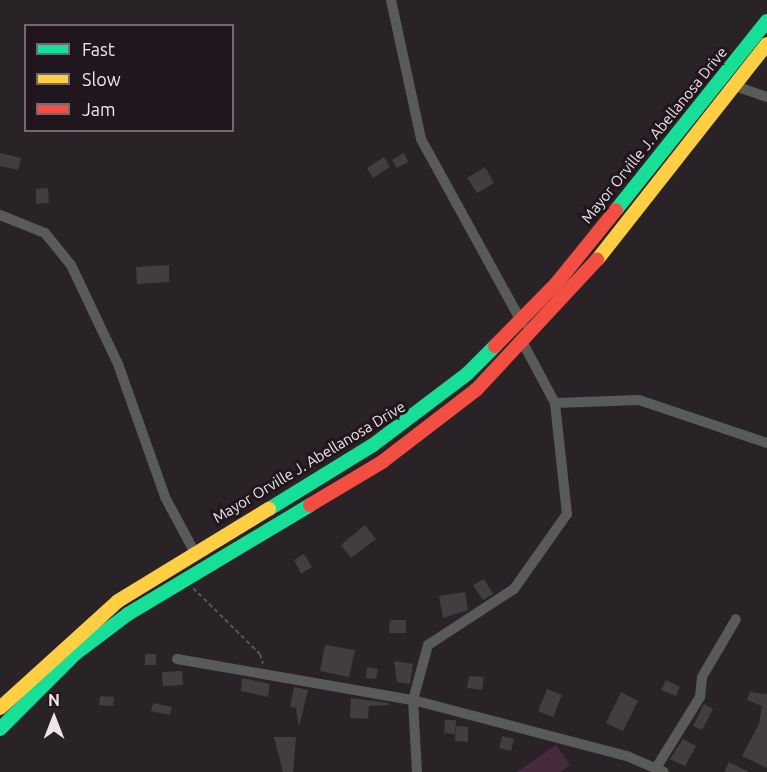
<!DOCTYPE html>
<html>
<head>
<meta charset="utf-8">
<style>
	body { margin:0 }
	#map { position:relative; width:767px; height:772px; overflow:hidden; background:#292327; font-family:Ubuntu,sans-serif }
	div>[style] { position:absolute }
	.green>* { inset:0; background:#462a3d }
	.building>* { inset:0; background:#423d41 }
	.path>* { height:2px; margin-top:-1px; transform-origin:0; background:repeating-linear-gradient(90deg,#565754 0 4.5px,transparent 0 7.5px) }
	.street>* { height:10px; margin:-5px; padding:0 5px; transform-origin:5px; border-radius:5px; background:#595b56 }
	.fast>* { height:14px; margin:-7px; padding:0 7px; transform-origin:7px; border-radius:7px; background:#16e098 }
	.slow>* { height:14px; margin:-7px; padding:0 7px; transform-origin:7px; border-radius:7px; background:#ffcf43 }
	.jam>* { height:14px; margin:-7px; padding:0 7px; transform-origin:7px; border-radius:7px; background:#f24e42 }
	span { translate:-50% -50%; white-space:nowrap; text-align:center; line-height:1.15; -webkit-text-stroke:6px #22161e; paint-order:stroke }
	.street-label { font-size:15px; color:#eee6eb }
	.legend { position:absolute; left:24px; top:24px; width:210px; height:108px; box-sizing:border-box; background:#22161e; border:2px solid #746970; margin:0; padding:8px 10px; list-style:none; font-size:18px; color:#eee6eb }
	.legend li { display:flex; align-items:center; gap:12px; height:30px }
	.legend b { width:30px; border:2px solid #746970 }
	.north { position:absolute; left:24px; top:688px; width:60px; height:60px; -webkit-text-stroke:4px #22161e; paint-order:stroke; rotate:0deg; font-size:16px; font-weight:700; line-height:24px; text-align:center; color:#eee6eb }
	.north::after { content:''; display:block; margin:auto; width:21px; height:27px; background:#eee6eb; clip-path:polygon(50% 0,100% 100%,50% 72%,0 100%) }
</style>
</head>
<body>
<div id="map">
	<div class="green">
		<div style="clip-path:polygon(556px 745px,570px 765px,560px 772px,517px 772px)"></div>
	</div>
	<div class="building">
		<div style="clip-path:polygon(0 153px,21px 158px,18px 170px,0 166px)"></div>
		<div style="clip-path:polygon(404px 153px,408px 162px,397px 168px,392px 160px)"></div>
		<div style="clip-path:polygon(384px 157px,390px 167px,373px 178px,367px 168px)"></div>
		<div style="clip-path:polygon(485px 167px,494px 183px,477px 193px,467px 178px)"></div>
		<div style="clip-path:polygon(48px 188px,49px 203px,36px 204px,36px 189px)"></div>
		<div style="clip-path:polygon(169px 265px,169px 282px,137px 284px,136px 267px)"></div>
		<div style="clip-path:polygon(365px 525px,376px 539px,351px 558px,341px 545px)"></div>
		<div style="clip-path:polygon(304px 554px,312px 567px,301px 574px,294px 560px)"></div>
		<div style="clip-path:polygon(484px 579px,493px 594px,483px 600px,473px 585px)"></div>
		<div style="clip-path:polygon(465px 592px,468px 610px,443px 618px,439px 596px)"></div>
		<div style="clip-path:polygon(390px 620px,406px 620px,406px 633px,389px 633px)"></div>
		<div style="clip-path:polygon(325px 645px,355px 650px,349px 677px,320px 671px)"></div>
		<div style="clip-path:polygon(145px 654px,156px 654px,156px 665px,145px 665px)"></div>
		<div style="clip-path:polygon(394px 661px,413px 664px,410px 684px,397px 682px)"></div>
		<div style="clip-path:polygon(367px 667px,378px 669px,376px 679px,366px 678px)"></div>
		<div style="clip-path:polygon(182px 671px,183px 685px,163px 686px,162px 672px)"></div>
		<div style="clip-path:polygon(469px 676px,484px 677px,482px 690px,467px 688px)"></div>
		<div style="clip-path:polygon(242px 678px,270px 684px,268px 697px,241px 691px)"></div>
		<div style="clip-path:polygon(666px 680px,680px 687px,676px 696px,661px 690px)"></div>
		<div style="clip-path:polygon(294px 687px,308px 690px,299px 727px,296px 708px,290px 707px)"></div>
		<div style="clip-path:polygon(547px 689px,562px 695px,553px 717px,538px 711px)"></div>
		<div style="clip-path:polygon(621px 692px,638px 701px,623px 731px,606px 723px)"></div>
		<div style="clip-path:polygon(750px 692px,767px 694px,767px 768px,742px 756px,759px 724px,762px 706px,747px 700px)"></div>
		<div style="clip-path:polygon(100px 696px,114px 697px,113px 706px,99px 705px)"></div>
		<div style="clip-path:polygon(351px 698px,389px 703px,389px 705px,369px 706px,368px 719px,350px 718px)"></div>
		<div style="clip-path:polygon(153px 703px,172px 707px,170px 715px,151px 711px)"></div>
		<div style="clip-path:polygon(704px 704px,713px 709px,702px 730px,693px 726px)"></div>
		<div style="clip-path:polygon(445px 720px,456px 720px,455px 734px,444px 733px)"></div>
		<div style="clip-path:polygon(456px 726px,468px 727px,468px 742px,455px 741px)"></div>
		<div style="clip-path:polygon(502px 736px,514px 739px,511px 751px,499px 748px)"></div>
		<div style="clip-path:polygon(274px 737px,296px 737px,293px 772px,283px 772px)"></div>
		<div style="clip-path:polygon(683px 739px,696px 746px,685px 766px,670px 759px)"></div>
		<div style="clip-path:polygon(729px 762px,749px 772px,724px 772px)"></div>
	</div>
	<div class="path">
		<div style="left:193px;top:588px;width:94px;rotate:44.6deg"></div>
		<div style="left:260px;top:654px;width:10px;rotate:73deg"></div>
	</div>
	<div class="street">
		<div style="left:391px;top:0;width:142px;rotate:77.8deg"></div>
		<div style="left:421px;top:139px;width:210px;rotate:61.2deg"></div>
		<div style="left:735px;top:86px;width:34px;rotate:19deg"></div>
		<div style="left:0;top:215px;width:48px;rotate:21.8deg"></div>
		<div style="left:45px;top:233px;width:41px;rotate:50.9deg"></div>
		<div style="left:71px;top:265px;width:110px;rotate:64.6deg"></div>
		<div style="left:118px;top:364px;width:141px;rotate:70.5deg"></div>
		<div style="left:165px;top:497px;width:61px;rotate:61.8deg"></div>
		<div style="left:555px;top:403px;width:84px;rotate:-2deg"></div>
		<div style="left:639px;top:400px;width:135px;rotate:18.6deg"></div>
		<div style="left:177px;top:659px;width:240px;rotate:9.9deg"></div>
		<div style="left:413px;top:700px;width:221px;rotate:14.7deg"></div>
		<div style="left:627px;top:756px;width:40px;rotate:23.4deg"></div>
		<div style="left:656px;top:768px;width:84px;rotate:-58.2deg"></div>
		<div style="left:700px;top:697px;width:20px;rotate:-84deg"></div>
		<div style="left:702px;top:677px;width:67px;rotate:-59.6deg"></div>
		<div style="left:417px;top:772px;width:72px;rotate:-93.2deg"></div>
		<div style="left:413px;top:700px;width:57px;rotate:-74.7deg"></div>
		<div style="left:428px;top:645px;width:103px;rotate:-33.1deg"></div>
		<div style="left:514px;top:589px;width:92px;rotate:-54.8deg"></div>
		<div style="left:567px;top:514px;width:112px;rotate:-96.2deg"></div>
		<div style="left:555px;top:403px;width:66px;rotate:-118.1deg"></div>
	</div>
	<div class="fast">
		<div style="left:616px;top:210px;width:242px;rotate:-51.4deg"></div>
		<div style="left:269px;top:509px;width:122px;rotate:-31.6deg"></div>
		<div style="left:373px;top:445px;width:118px;rotate:-37.1deg"></div>
		<div style="left:467px;top:374px;width:40px;rotate:-45deg"></div>
		<div style="left:0;top:729px;width:106px;rotate:-45deg"></div>
		<div style="left:75px;top:654px;width:66px;rotate:-37deg"></div>
		<div style="left:128px;top:614px;width:212px;rotate:-30.9deg"></div>
	</div>
	<div class="slow">
		<div style="left:597px;top:260px;width:275px;rotate:-51.8deg"></div>
		<div style="left:0;top:708px;width:159px;rotate:-42.2deg"></div>
		<div style="left:118px;top:601px;width:177px;rotate:-31.4deg"></div>
	</div>
	<div class="jam">
		<div style="left:495px;top:346px;width:87px;rotate:-45.5deg"></div>
		<div style="left:556px;top:284px;width:95px;rotate:-51deg"></div>
		<div style="left:310px;top:505px;width:84px;rotate:-30.8deg"></div>
		<div style="left:382px;top:462px;width:118px;rotate:-37.5deg"></div>
		<div style="left:476px;top:390px;width:178px;rotate:-47.1deg"></div>
	</div>
	<div class="street-label">
		<span style="left:654px;top:135px;rotate:-51deg">Mayor Orville J. Abellanosa Drive</span>
		<span style="left:309px;top:462px;rotate:-31deg">Mayor Orville J. Abellanosa Drive</span>
	</div>
	<ul class="legend">
	<li><b style="height:8px;background:#16e098"></b>Fast</li>
	<li><b style="height:8px;background:#ffcf43"></b>Slow</li>
	<li><b style="height:8px;background:#f24e42"></b>Jam</li>
	</ul>
	<div class="north">N</div>
</div>
</body>
</html>
